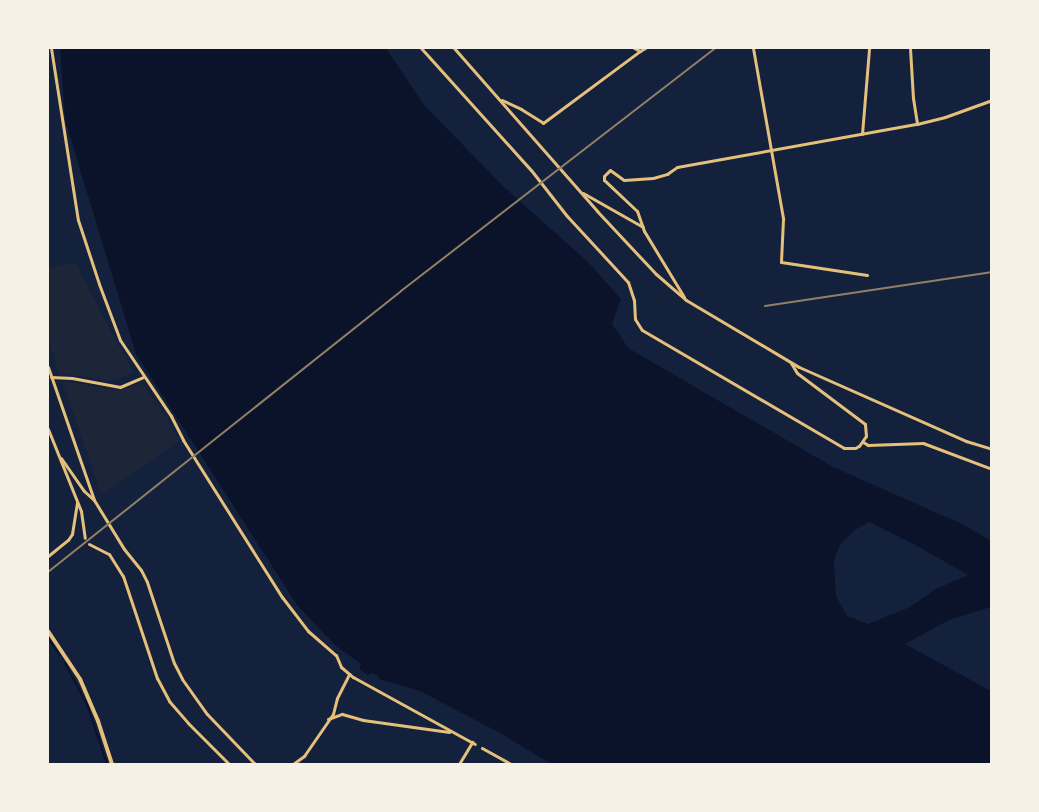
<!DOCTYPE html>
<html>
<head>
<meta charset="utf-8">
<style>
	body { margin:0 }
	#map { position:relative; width:1039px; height:812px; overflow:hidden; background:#14213d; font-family:Barlow,sans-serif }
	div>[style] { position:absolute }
	.green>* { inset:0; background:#1d2539 }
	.water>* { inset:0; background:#0b132b }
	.stream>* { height:2px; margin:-1px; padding:0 1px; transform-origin:1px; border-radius:1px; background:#0b132b }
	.minor>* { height:3px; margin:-1.5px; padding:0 1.5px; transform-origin:1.5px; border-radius:1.5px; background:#e5c07b }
	.tertiary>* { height:4px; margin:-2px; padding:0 2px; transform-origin:2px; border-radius:2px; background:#e5c07b }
	.rail>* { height:2px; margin:-1px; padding:0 1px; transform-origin:1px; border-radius:1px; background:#918062 }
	span { translate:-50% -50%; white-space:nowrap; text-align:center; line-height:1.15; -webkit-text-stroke:4px #f6f1e7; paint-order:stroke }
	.frame { position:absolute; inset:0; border:49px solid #f6f1e7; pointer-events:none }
</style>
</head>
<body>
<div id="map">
	<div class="green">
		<div style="clip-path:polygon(75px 262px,115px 339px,134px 373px,111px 381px,59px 373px,48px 339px,48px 268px)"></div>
		<div style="clip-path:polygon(62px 381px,118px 390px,141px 384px,144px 385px,168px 419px,179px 441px,102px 495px)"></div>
	</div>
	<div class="water">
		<div style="clip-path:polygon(evenodd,60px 48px,386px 48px,424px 105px,503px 186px,589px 263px,621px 299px,612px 324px,628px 348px,833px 467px,962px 524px,991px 541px,991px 607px,949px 620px,905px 644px,991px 691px,991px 764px,551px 764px,502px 734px,420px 691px,379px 679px,379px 676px,372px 673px,368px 675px,359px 669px,361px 664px,336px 646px,297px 605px,136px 354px,65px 120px,60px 48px,869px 522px,921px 548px,968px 575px,936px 589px,910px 607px,868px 624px,847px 616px,836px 596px,834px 560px,841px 543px,855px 530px,869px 522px)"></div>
	</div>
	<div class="stream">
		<div style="left:48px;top:638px;width:21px;rotate:55deg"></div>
		<div style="left:65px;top:663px;width:50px;rotate:62.4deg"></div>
		<div style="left:88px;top:707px;width:60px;rotate:71.6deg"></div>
	</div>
	<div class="minor">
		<div style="left:51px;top:48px;width:174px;rotate:81.1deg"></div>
		<div style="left:78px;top:220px;width:67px;rotate:71.8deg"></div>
		<div style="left:99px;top:284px;width:60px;rotate:69.4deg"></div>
		<div style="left:120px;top:340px;width:92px;rotate:56.1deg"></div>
		<div style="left:171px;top:416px;width:27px;rotate:63deg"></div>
		<div style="left:183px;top:440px;width:186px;rotate:57.8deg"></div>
		<div style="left:282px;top:597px;width:43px;rotate:52.6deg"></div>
		<div style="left:308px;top:631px;width:37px;rotate:41deg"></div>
		<div style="left:336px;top:655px;width:13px;rotate:67deg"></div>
		<div style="left:341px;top:667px;width:16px;rotate:40deg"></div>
		<div style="left:353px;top:677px;width:139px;rotate:28.8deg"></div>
		<div style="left:421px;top:48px;width:164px;rotate:48deg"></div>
		<div style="left:531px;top:170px;width:58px;rotate:52deg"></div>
		<div style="left:567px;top:216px;width:90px;rotate:47.3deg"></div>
		<div style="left:628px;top:282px;width:19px;rotate:72deg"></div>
		<div style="left:634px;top:300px;width:19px;rotate:87deg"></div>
		<div style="left:635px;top:319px;width:13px;rotate:58deg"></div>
		<div style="left:642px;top:330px;width:234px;rotate:30.3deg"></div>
		<div style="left:844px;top:448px;width:11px"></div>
		<div style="left:855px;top:448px;width:4px;rotate:-27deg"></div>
		<div style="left:859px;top:446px;width:12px;rotate:-55deg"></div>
		<div style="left:866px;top:436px;width:12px;rotate:-95deg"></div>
		<div style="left:865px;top:424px;width:85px;rotate:-143.1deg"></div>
		<div style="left:797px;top:373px;width:12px;rotate:-121deg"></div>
		<div style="left:454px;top:48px;width:217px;rotate:48.7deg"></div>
		<div style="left:597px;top:211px;width:86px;rotate:46.9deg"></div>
		<div style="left:656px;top:274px;width:40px;rotate:41deg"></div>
		<div style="left:686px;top:300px;width:131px;rotate:30.7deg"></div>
		<div style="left:799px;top:367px;width:183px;rotate:23.9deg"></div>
		<div style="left:966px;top:441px;width:27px;rotate:17deg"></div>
		<div style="left:634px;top:48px;width:7px;rotate:27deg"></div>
		<div style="left:640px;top:51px;width:6px;rotate:-31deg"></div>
		<div style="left:753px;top:48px;width:174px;rotate:80deg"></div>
		<div style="left:783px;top:219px;width:43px;rotate:92.7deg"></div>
		<div style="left:781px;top:262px;width:87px;rotate:8.6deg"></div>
		<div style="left:910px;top:48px;width:50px;rotate:86.6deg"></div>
		<div style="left:913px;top:98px;width:26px;rotate:81deg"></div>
		<div style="left:502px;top:100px;width:21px;rotate:25deg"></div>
		<div style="left:521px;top:109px;width:26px;rotate:32deg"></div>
		<div style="left:543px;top:123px;width:121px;rotate:-36.6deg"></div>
		<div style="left:862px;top:134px;width:86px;rotate:-85.3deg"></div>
		<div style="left:583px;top:193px;width:69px;rotate:29.5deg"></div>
		<div style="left:684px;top:297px;width:77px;rotate:-121.2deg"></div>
		<div style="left:644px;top:231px;width:21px;rotate:-109deg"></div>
		<div style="left:637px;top:211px;width:45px;rotate:-136.8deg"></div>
		<div style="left:604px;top:180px;width:4px;rotate:-90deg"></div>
		<div style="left:604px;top:176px;width:8px;rotate:-45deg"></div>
		<div style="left:610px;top:170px;width:17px;rotate:36deg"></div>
		<div style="left:624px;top:180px;width:29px;rotate:-4deg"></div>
		<div style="left:653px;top:178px;width:15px;rotate:-16deg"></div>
		<div style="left:667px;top:174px;width:12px;rotate:-35deg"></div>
		<div style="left:677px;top:167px;width:244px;rotate:-10.2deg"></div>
		<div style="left:917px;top:124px;width:29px;rotate:-14deg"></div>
		<div style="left:945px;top:117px;width:50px;rotate:-19.9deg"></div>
		<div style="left:48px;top:367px;width:141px;rotate:70.9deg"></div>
		<div style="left:94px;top:500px;width:57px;rotate:58.5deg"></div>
		<div style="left:124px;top:549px;width:27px;rotate:51deg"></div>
		<div style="left:141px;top:570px;width:13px;rotate:63deg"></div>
		<div style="left:147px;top:582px;width:85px;rotate:71.6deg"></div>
		<div style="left:174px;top:663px;width:18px;rotate:63deg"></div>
		<div style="left:182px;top:679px;width:43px;rotate:54.5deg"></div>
		<div style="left:207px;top:714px;width:69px;rotate:46.2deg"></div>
		<div style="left:51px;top:377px;width:21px;rotate:3deg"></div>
		<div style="left:72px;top:378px;width:49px;rotate:10.6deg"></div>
		<div style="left:120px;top:387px;width:25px;rotate:-23deg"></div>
		<div style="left:48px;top:429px;width:88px;rotate:68.1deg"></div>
		<div style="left:81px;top:511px;width:27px;rotate:82deg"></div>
		<div style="left:863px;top:442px;width:6px;rotate:31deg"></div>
		<div style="left:868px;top:445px;width:55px;rotate:-2.1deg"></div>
		<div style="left:923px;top:443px;width:74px;rotate:20.6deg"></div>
		<div style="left:61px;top:458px;width:40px;rotate:55.1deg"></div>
		<div style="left:84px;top:491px;width:13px;rotate:42deg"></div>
		<div style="left:89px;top:544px;width:22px;rotate:27deg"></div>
		<div style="left:109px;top:554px;width:26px;rotate:58deg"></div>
		<div style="left:123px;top:576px;width:108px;rotate:71.6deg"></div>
		<div style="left:157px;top:678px;width:26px;rotate:62deg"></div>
		<div style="left:169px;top:701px;width:29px;rotate:49deg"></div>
		<div style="left:188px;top:723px;width:58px;rotate:45deg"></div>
		<div style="left:48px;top:556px;width:26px;rotate:-39deg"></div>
		<div style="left:68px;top:540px;width:7px;rotate:-56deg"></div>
		<div style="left:72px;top:534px;width:32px;rotate:-81deg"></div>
		<div style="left:328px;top:719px;width:15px;rotate:-20deg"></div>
		<div style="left:342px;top:714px;width:22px;rotate:16deg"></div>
		<div style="left:363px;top:720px;width:87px;rotate:7.9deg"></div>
		<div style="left:482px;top:748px;width:33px;rotate:29deg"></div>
		<div style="left:293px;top:764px;width:14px;rotate:-36deg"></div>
		<div style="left:304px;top:756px;width:51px;rotate:-55.4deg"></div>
		<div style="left:333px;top:714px;width:16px;rotate:-76deg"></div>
		<div style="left:337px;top:698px;width:27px;rotate:-63deg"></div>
		<div style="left:459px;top:764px;width:26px;rotate:-59deg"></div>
	</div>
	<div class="tertiary">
		<div style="left:48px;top:631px;width:58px;rotate:56.3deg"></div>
		<div style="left:80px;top:679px;width:46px;rotate:66.8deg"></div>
		<div style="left:98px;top:721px;width:45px;rotate:72deg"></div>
	</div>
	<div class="rail">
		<div style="left:765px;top:306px;width:230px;rotate:-8.5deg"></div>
		<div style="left:48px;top:572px;width:451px;rotate:-38.5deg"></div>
		<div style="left:401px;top:291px;width:397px;rotate:-37.7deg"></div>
	</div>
	<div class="frame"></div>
</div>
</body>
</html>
